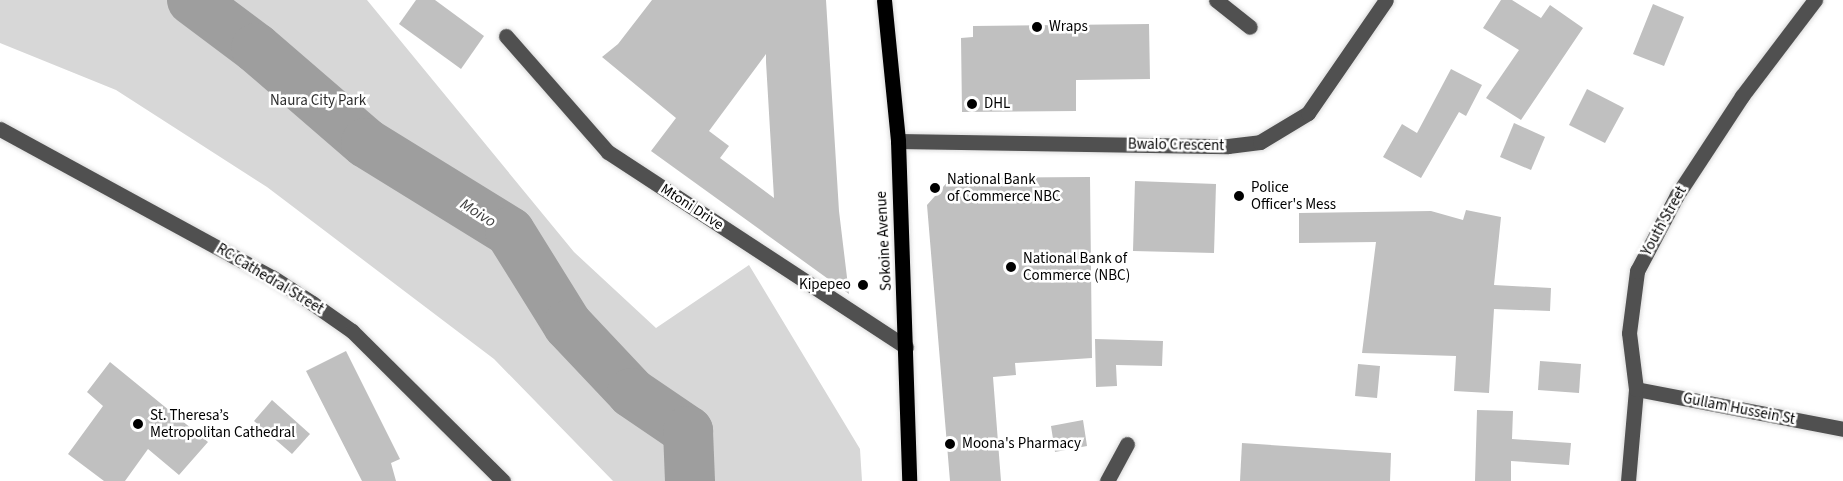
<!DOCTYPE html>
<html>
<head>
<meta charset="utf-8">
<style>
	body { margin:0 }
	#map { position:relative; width:1843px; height:481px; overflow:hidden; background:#fff; font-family:"Source Sans 3",sans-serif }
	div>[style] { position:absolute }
	.green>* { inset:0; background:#d7d7d7 }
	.river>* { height:50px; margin:-25px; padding:0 25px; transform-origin:25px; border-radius:25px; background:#9e9e9e }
	.building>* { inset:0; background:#c0c0c0 }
	.roads { filter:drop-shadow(0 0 2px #dbdbdb) drop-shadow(0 0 2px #dbdbdb) }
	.minor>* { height:15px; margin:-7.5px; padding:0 7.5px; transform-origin:7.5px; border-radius:7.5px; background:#505050 }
	.major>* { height:15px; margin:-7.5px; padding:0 7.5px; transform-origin:7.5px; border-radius:7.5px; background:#000 }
	.dots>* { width:16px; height:16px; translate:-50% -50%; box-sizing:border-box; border:3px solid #fff; border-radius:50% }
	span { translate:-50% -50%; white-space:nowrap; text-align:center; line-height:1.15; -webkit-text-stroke:5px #fff; paint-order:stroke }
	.poi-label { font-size:15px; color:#000 }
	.left { translate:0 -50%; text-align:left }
	.right { translate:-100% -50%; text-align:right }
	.park-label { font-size:15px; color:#2e2e2e }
	.street-label { font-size:15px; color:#000 }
	.water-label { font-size:16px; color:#3f3f3f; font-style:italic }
</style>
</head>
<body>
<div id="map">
	<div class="green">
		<div style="clip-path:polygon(0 0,367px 0,574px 252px,656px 328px,749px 265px,860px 449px,862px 481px,613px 481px,494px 359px,267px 187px,116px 90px,0 43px)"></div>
	</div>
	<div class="river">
		<div style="left:192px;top:0;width:80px;rotate:36.9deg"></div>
		<div style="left:256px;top:48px;width:145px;rotate:40.8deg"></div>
		<div style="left:366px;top:143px;width:169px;rotate:31.7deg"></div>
		<div style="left:510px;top:232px;width:110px;rotate:58.1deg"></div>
		<div style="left:568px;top:325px;width:93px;rotate:46.7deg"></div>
		<div style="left:632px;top:393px;width:68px;rotate:34.2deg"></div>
		<div style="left:688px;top:431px;width:50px;rotate:87.7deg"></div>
	</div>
	<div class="building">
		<div style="clip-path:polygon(416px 0,435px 0,484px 36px,461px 69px,399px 24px)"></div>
		<div style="clip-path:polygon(evenodd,652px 0,826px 0,839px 211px,849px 294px,651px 151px,676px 118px,602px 57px,618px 44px,652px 0,766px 54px,766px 62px,774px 198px,720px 158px,729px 146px,709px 131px,766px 54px)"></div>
		<div style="clip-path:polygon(1501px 0,1512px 0,1541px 18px,1550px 5px,1583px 28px,1521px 120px,1486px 98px,1519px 50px,1483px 28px)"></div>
		<div style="clip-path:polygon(1653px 4px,1684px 17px,1664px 66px,1633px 54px)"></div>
		<div style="clip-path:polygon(1149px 24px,1150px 79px,1076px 80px,1076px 111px,962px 112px,961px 38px,973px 37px,973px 26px)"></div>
		<div style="clip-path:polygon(1451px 69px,1482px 85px,1466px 116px,1459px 112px,1421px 178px,1383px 157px,1402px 124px,1417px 133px)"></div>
		<div style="clip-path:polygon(1587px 89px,1624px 108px,1605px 143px,1569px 125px)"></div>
		<div style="clip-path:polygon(1514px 123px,1545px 137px,1531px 170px,1500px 157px)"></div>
		<div style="clip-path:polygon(1090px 177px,1092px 358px,1015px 363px,1016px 375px,993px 377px,1001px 481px,950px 481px,927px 205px,951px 178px)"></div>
		<div style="clip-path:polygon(1135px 181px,1216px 184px,1214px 253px,1133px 251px)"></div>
		<div style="clip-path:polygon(1466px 210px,1501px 217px,1494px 285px,1551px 288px,1550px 311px,1494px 309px,1489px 393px,1454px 391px,1456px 356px,1362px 353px,1376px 242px,1299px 243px,1299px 213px,1431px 211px,1463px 220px)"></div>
		<div style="clip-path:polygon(1095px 339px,1163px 341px,1162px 366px,1116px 365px,1117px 386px,1096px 387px)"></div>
		<div style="clip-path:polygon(346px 351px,400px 459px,391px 463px,396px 481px,362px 481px,306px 371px)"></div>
		<div style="clip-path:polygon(1540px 361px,1581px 364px,1579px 393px,1538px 390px)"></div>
		<div style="clip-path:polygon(110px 362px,208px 442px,179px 475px,148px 449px,125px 481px,104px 481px,68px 454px,103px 406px,87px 392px)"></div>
		<div style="clip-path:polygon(1358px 364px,1380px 366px,1377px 398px,1355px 396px)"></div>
		<div style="clip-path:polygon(272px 400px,310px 434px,292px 454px,254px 421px)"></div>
		<div style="clip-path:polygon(1477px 410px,1513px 411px,1512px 439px,1571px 443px,1569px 465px,1511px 461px,1511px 481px,1475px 481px)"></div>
		<div style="clip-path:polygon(1083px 420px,1087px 446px,1055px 452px,1051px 426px)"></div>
		<div style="clip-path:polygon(1242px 443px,1391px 453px,1390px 481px,1240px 481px)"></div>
	</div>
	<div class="roads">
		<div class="minor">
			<div style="left:1216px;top:0;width:43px;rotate:38.5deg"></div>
			<div style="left:506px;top:36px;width:154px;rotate:48.7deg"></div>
			<div style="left:608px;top:152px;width:356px;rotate:33.2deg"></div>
			<div style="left:0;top:129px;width:310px;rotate:28.6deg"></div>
			<div style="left:272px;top:277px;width:48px;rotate:33deg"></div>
			<div style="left:312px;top:303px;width:49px;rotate:35deg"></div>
			<div style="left:352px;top:331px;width:213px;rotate:44.8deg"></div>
			<div style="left:898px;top:141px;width:330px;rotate:0.9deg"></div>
			<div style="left:1228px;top:146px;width:32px;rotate:-7deg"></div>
			<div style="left:1260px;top:142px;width:56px;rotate:-31.1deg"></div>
			<div style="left:1308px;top:113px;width:137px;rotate:-55.4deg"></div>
			<div style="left:1636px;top:389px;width:211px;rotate:10.9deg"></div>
			<div style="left:1107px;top:481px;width:42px;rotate:-61.6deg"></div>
			<div style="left:1628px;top:481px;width:92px;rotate:-85deg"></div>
			<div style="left:1636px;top:389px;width:56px;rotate:-97.1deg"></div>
			<div style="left:1629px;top:333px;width:63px;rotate:-82.6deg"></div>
			<div style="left:1637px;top:271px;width:86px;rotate:-62.2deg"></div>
			<div style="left:1677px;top:195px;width:118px;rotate:-56.7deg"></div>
			<div style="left:1742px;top:96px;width:121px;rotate:-52.8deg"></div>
		</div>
		<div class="major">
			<div style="left:884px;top:0;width:142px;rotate:84.3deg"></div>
			<div style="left:898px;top:141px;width:340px;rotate:88.1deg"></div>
		</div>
	</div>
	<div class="dots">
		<div style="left:1037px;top:27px;background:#000"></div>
		<div style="left:972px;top:104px;background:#000"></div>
		<div style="left:935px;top:188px;background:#000"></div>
		<div style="left:1239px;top:196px;background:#000"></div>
		<div style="left:1011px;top:267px;background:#000"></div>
		<div style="left:863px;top:285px;background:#000"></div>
		<div style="left:138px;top:424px;background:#000"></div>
		<div style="left:950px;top:444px;background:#000"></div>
	</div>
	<div class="poi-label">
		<span class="left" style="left:1049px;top:27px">Wraps</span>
		<span class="left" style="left:984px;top:104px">DHL</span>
		<span class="left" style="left:947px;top:188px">National Bank<br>of Commerce NBC</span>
		<span class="left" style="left:1251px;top:196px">Police<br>Officer's Mess</span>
		<span class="left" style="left:1023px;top:267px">National Bank of<br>Commerce (NBC)</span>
		<span class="right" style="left:851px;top:285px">Kipepeo</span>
		<span class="left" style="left:150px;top:424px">St. Theresa’s<br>Metropolitan Cathedral</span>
		<span class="left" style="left:962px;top:444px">Moona's Pharmacy</span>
	</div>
	<div class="park-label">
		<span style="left:318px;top:101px">Naura City Park</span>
	</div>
	<div class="street-label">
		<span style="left:1176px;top:145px;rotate:1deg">Bwalo Crescent</span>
		<span style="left:692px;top:207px;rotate:33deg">Mtoni Drive</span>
		<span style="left:1664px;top:221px;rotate:-61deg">Youth Street</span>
		<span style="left:884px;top:241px;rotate:-93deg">Sokoine Avenue</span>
		<span style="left:270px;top:279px;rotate:31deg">RC Cathedral Street</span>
		<span style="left:1739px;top:409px;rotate:11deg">Gullam Hussein St</span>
	</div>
	<div class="water-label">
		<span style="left:478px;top:213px;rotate:32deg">Moivo</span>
	</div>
</div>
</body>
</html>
